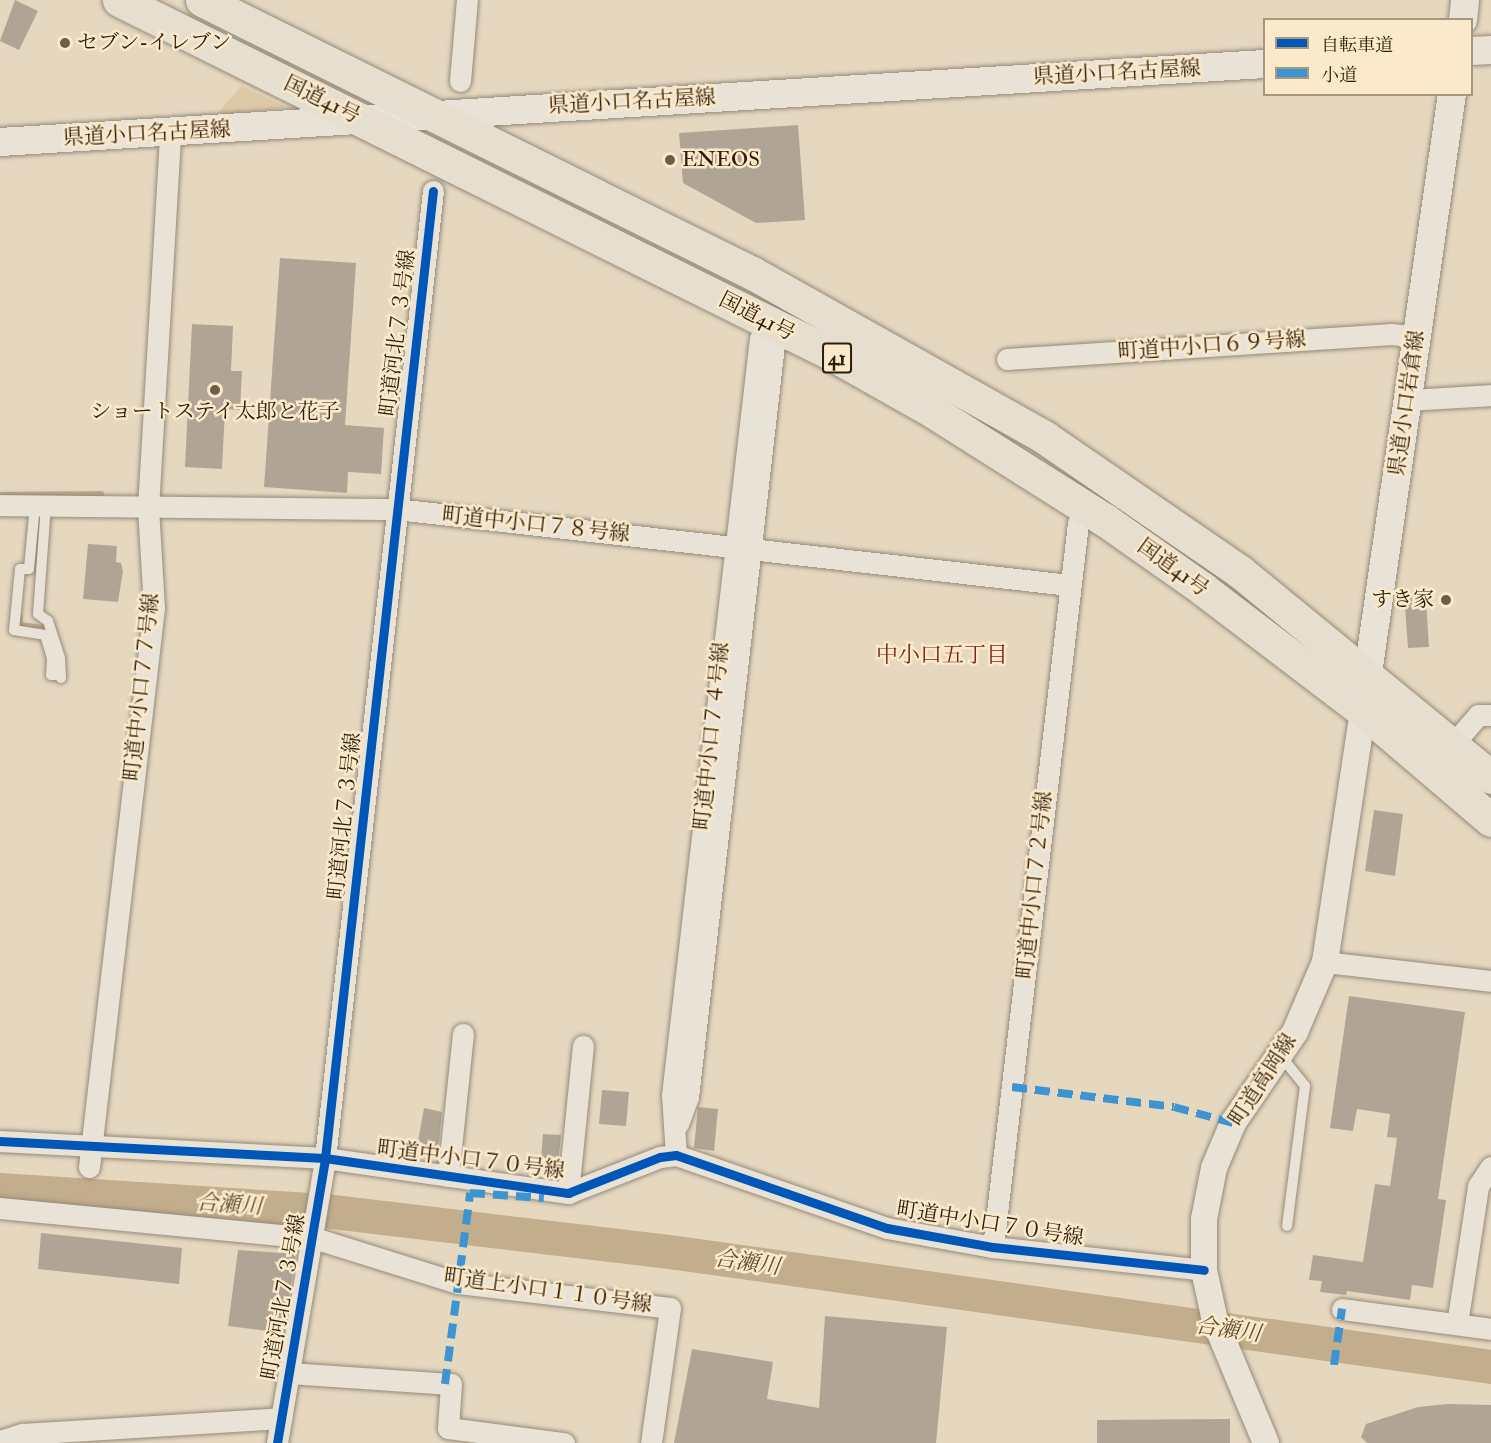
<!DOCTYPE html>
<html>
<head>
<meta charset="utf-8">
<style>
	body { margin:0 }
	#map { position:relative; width:1491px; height:1443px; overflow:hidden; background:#e6d8bf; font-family:"IM FELL Double Pica","Noto Serif JP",serif }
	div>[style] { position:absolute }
	.green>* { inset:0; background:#ddc9a6 }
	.stream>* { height:6px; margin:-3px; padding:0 3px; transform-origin:3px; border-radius:3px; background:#c2ad8c }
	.river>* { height:34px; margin:-17px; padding:0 17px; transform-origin:17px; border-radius:17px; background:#c2ad8c }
	.building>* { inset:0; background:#b0a594 }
	.roads { filter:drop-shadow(0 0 2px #948a7a) drop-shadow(0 0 2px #948a7a) }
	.service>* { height:10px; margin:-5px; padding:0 5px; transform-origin:5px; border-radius:5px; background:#e9e2d6 }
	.minor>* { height:21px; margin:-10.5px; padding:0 10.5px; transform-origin:10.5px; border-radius:10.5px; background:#e9e2d6 }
	.tertiary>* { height:26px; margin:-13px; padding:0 13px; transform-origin:13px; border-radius:13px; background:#e9e2d6 }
	.secondary>* { height:28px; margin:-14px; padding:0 14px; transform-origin:14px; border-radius:14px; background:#e9e2d6 }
	.trunk>* { height:33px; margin:-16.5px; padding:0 16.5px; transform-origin:16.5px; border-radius:16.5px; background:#e6decf }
	.quiet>* { height:8px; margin-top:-4px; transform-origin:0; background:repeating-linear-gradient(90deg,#3c94d1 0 15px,transparent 0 23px) }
	.cycleway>* { height:9px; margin:-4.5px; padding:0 4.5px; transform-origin:4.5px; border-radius:4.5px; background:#0057b8 }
	.dots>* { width:16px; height:16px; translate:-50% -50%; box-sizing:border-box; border:3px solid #fae9ca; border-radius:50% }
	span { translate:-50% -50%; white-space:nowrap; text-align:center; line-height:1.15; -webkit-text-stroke:5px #fae9ca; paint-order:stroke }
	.shield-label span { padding:2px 4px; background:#fae9ca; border:2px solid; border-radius:4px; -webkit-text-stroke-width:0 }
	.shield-label { font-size:20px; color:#2d1c08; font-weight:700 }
	.poi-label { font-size:21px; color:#2d1c08 }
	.left { translate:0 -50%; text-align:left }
	.right { translate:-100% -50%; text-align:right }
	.street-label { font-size:21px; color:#2d1c08 }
	.neighbourhood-label { font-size:22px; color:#7a1f14 }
	.water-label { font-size:22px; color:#624f34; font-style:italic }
	.legend { position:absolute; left:1263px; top:18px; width:210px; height:78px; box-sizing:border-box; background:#fae9ca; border:2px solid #a8977c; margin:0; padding:8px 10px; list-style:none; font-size:18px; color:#2d1c08 }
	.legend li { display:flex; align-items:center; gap:12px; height:30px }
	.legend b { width:30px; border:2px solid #a8977c }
</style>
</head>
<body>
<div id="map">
	<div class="green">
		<div style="clip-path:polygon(241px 86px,284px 106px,284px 108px,221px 115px,220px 110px)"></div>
	</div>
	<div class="stream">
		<div style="left:2px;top:495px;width:99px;rotate:-0.6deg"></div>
		<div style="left:38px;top:532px;width:22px;rotate:-85deg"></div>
		<div style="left:20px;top:617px;width:8px;rotate:90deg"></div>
		<div style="left:20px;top:625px;width:24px;rotate:7deg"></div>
	</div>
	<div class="river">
		<div style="left:0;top:1190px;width:326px;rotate:3.7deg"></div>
		<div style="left:325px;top:1211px;width:354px;rotate:6.8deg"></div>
		<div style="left:677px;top:1253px;width:822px;rotate:7.97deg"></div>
	</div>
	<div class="building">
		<div style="clip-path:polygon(15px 0,38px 11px,19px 50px,0 41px)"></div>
		<div style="clip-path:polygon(798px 125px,805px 220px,756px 223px,683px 183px,679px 133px)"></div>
		<div style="clip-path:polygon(280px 258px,356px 263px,345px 425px,384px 428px,381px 474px,348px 472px,347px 493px,264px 487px)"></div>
		<div style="clip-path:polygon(192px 324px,233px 326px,231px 371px,242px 371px,240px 410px,225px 409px,222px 469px,185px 467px)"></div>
		<div style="clip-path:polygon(88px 544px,117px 546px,116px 562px,121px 563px,123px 571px,118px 602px,83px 599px)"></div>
		<div style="clip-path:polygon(1419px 593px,1419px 600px,1426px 600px,1429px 647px,1408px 648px,1404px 594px)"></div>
		<div style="clip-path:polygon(1374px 810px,1403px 814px,1395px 876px,1365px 871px)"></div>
		<div style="clip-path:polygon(1349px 996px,1465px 1012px,1438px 1199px,1446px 1200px,1433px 1288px,1412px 1285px,1410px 1300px,1347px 1291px,1346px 1295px,1320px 1292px,1322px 1281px,1309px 1280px,1313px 1255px,1363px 1262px,1375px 1184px,1390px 1186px,1397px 1138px,1387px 1137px,1390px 1114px,1357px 1109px,1353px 1131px,1330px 1128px)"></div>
		<div style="clip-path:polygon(602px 1090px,629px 1092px,626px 1126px,599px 1124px)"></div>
		<div style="clip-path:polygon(698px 1107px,718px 1109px,714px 1151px,694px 1148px)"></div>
		<div style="clip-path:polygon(424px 1108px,442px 1112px,438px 1151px,417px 1147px)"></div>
		<div style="clip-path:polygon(543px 1134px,561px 1135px,557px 1174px,540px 1172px)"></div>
		<div style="clip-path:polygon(41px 1233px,182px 1248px,179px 1284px,38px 1269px)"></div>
		<div style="clip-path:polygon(238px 1250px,296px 1254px,283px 1333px,228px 1326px)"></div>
		<div style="clip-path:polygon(825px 1316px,947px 1327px,936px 1443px,674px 1443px,692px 1349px,773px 1362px,767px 1399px,819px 1408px)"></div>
		<div style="clip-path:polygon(1448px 1404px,1491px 1405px,1491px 1443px,1367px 1443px,1361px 1437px,1366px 1424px,1418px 1407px)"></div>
		<div style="clip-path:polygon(1230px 1419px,1230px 1443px,1097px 1443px,1097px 1420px)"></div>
	</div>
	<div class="roads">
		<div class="service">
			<div style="left:35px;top:505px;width:64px;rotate:95.4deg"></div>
			<div style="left:29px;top:569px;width:9px;rotate:180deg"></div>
			<div style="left:20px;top:569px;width:61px;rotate:95.6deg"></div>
			<div style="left:14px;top:630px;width:31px;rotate:9deg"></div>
			<div style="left:45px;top:635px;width:24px;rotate:73deg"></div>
			<div style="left:52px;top:658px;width:17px;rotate:93deg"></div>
			<div style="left:51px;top:675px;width:10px"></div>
			<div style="left:46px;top:505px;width:109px;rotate:94.2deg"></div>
			<div style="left:38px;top:614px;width:12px;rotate:35deg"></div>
			<div style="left:48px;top:621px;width:39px;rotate:72deg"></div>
			<div style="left:60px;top:658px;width:20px;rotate:87deg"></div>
			<div style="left:1280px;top:1055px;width:40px;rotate:51deg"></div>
			<div style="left:1305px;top:1086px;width:141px;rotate:97.3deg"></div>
		</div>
		<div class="minor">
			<div style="left:460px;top:81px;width:81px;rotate:-85.1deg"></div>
			<div style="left:1007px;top:359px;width:386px;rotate:-3.7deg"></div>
			<div style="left:1392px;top:334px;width:25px;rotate:7deg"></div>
			<div style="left:1408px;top:400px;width:83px;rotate:-3.4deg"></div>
			<div style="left:0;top:505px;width:396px;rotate:0.6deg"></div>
			<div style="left:396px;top:509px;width:677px;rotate:6.44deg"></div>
			<div style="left:1453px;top:744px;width:38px;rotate:-49deg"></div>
			<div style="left:1478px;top:715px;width:13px"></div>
			<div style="left:1325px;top:962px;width:167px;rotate:6.5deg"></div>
			<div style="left:678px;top:1124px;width:29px;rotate:-70deg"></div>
			<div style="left:688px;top:1097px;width:757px;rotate:-83.48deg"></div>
			<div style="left:0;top:1141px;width:325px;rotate:3deg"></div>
			<div style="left:325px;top:1158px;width:246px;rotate:8.2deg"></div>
			<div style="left:568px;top:1193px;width:99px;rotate:-21.4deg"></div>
			<div style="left:660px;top:1157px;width:16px;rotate:-7deg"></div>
			<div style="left:676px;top:1155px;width:223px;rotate:19.1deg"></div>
			<div style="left:887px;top:1228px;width:108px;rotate:10.2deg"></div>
			<div style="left:993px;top:1247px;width:212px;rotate:6.2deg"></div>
			<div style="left:676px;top:1155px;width:60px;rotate:-93.8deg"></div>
			<div style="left:672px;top:1095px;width:762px;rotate:-83.37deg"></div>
			<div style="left:89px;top:1167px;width:563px;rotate:-83.37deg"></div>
			<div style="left:154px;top:608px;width:100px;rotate:-93.4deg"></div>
			<div style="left:148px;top:508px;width:376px;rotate:-86.6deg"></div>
			<div style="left:448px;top:1176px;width:143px;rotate:-84deg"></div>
			<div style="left:568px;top:1193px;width:148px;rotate:-84.2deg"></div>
			<div style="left:0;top:1208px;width:315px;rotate:5.5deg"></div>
			<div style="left:314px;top:1238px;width:151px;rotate:17.4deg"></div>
			<div style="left:458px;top:1283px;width:213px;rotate:6.7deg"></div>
			<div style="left:670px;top:1308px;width:136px;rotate:98deg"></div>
			<div style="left:993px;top:1247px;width:729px;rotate:-83.3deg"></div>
			<div style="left:1342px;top:1309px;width:150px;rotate:7.6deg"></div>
			<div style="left:1457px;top:1324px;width:140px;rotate:-81.3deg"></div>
			<div style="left:1478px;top:1186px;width:23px;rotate:-56deg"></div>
			<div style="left:289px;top:1373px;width:162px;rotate:3.9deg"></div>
			<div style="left:451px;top:1384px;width:44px;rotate:93.9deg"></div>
			<div style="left:448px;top:1428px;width:117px;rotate:7.4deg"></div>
			<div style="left:0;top:1441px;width:23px;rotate:-18deg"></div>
			<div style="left:22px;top:1434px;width:260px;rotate:-3.5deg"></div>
			<div style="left:277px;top:1443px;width:289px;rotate:-80.4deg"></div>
			<div style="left:325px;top:1158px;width:973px;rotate:-83.63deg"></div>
		</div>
		<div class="tertiary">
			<div style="left:1266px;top:1443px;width:132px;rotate:-112.7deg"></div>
			<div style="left:1215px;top:1321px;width:52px;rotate:-102.2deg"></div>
			<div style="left:1204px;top:1270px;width:51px;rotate:-90deg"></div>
			<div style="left:1204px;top:1219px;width:52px;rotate:-78.9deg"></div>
			<div style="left:1214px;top:1168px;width:49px;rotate:-67.1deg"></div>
			<div style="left:1233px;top:1123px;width:110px;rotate:-55.7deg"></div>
			<div style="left:1295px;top:1032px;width:76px;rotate:-66.8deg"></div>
			<div style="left:1325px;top:962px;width:254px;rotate:-81.4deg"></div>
		</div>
		<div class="secondary">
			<div style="left:1463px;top:20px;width:20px;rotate:-84deg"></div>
			<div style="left:1472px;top:51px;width:19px;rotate:-3deg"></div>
			<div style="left:0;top:142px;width:1266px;rotate:-3.53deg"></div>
			<div style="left:1365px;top:694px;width:606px;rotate:-81.75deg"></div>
		</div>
		<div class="trunk">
			<div style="left:119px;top:0;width:792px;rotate:26.4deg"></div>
			<div style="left:828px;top:352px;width:122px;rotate:29.5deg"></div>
			<div style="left:934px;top:412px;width:202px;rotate:32.3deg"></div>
			<div style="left:1105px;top:520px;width:120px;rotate:35.1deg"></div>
			<div style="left:1203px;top:589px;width:201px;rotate:37.3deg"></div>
			<div style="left:1363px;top:711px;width:168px;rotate:40.4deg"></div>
			<div style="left:202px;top:0;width:616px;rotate:26.4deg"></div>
			<div style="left:754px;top:274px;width:333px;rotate:29.3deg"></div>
			<div style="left:1044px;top:437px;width:237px;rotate:34.5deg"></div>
			<div style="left:1239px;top:571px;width:325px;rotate:39.3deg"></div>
		</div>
	</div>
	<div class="quiet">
		<div style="left:1012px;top:1087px;width:163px;rotate:7deg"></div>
		<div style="left:1174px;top:1107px;width:61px;rotate:15.2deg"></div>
		<div style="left:1334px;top:1365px;width:57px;rotate:-81.9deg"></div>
		<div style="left:445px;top:1384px;width:193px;rotate:-82.5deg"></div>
		<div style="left:470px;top:1193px;width:74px;rotate:3.9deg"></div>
	</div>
	<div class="cycleway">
		<div style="left:0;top:1141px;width:325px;rotate:3deg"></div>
		<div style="left:325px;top:1158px;width:246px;rotate:8.2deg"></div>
		<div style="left:568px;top:1193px;width:99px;rotate:-21.4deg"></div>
		<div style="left:660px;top:1157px;width:16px;rotate:-7deg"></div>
		<div style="left:676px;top:1155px;width:223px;rotate:19.1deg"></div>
		<div style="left:887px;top:1228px;width:108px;rotate:10.2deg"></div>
		<div style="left:993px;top:1247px;width:212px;rotate:6.2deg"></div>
		<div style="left:277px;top:1443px;width:289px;rotate:-80.4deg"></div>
		<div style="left:325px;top:1158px;width:973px;rotate:-83.63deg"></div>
	</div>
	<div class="dots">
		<div style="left:65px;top:43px;background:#6e5e48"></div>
		<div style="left:670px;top:160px;background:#6e5e48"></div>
		<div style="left:215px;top:390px;background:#6e5e48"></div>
		<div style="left:1446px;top:600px;background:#6e5e48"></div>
	</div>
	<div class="shield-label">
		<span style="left:837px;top:358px">41</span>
	</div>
	<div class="poi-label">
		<span class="left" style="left:77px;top:43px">セブン-イレブン</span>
		<span class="left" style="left:682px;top:160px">ENEOS</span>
		<span style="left:215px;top:412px">ショートステイ太郎と花子</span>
		<span class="right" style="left:1434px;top:600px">すき家</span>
	</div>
	<div class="street-label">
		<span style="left:1117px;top:73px;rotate:-3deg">県道小口名古屋線</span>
		<span style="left:322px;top:100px;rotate:26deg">国道41号</span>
		<span style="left:632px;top:102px;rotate:-3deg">県道小口名古屋線</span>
		<span style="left:147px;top:134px;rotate:-3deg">県道小口名古屋線</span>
		<span style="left:757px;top:317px;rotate:27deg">国道41号</span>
		<span style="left:398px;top:333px;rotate:-83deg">町道河北７３号線</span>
		<span style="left:1212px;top:346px;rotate:-4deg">町道中小口６９号線</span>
		<span style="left:1407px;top:403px;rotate:-82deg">県道小口岩倉線</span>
		<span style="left:536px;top:525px;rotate:6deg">町道中小口７８号線</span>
		<span style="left:1173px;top:568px;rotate:36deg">国道41号</span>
		<span style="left:142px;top:687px;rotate:-84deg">町道中小口７７号線</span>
		<span style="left:712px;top:736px;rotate:-84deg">町道中小口７４号線</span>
		<span style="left:345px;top:816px;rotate:-84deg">町道河北７３号線</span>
		<span style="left:1035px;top:885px;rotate:-84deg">町道中小口７２号線</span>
		<span style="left:1263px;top:1080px;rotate:-57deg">町道高岡線</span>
		<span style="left:471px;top:1160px;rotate:7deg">町道中小口７０号線</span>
		<span style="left:990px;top:1224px;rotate:9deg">町道中小口７０号線</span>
		<span style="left:548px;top:1291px;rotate:8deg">町道上小口１１０号線</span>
		<span style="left:284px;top:1297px;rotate:-80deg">町道河北７３号線</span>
	</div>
	<div class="neighbourhood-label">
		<span style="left:942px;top:656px">中小口五丁目</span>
	</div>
	<div class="water-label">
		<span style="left:229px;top:1205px;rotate:4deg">合瀬川</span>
		<span style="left:747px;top:1263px;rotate:8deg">合瀬川</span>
		<span style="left:1228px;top:1330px;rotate:8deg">合瀬川</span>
	</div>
	<ul class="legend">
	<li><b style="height:8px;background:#0057b8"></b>自転車道</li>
	<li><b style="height:8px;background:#3c94d1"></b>小道</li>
	</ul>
</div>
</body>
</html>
